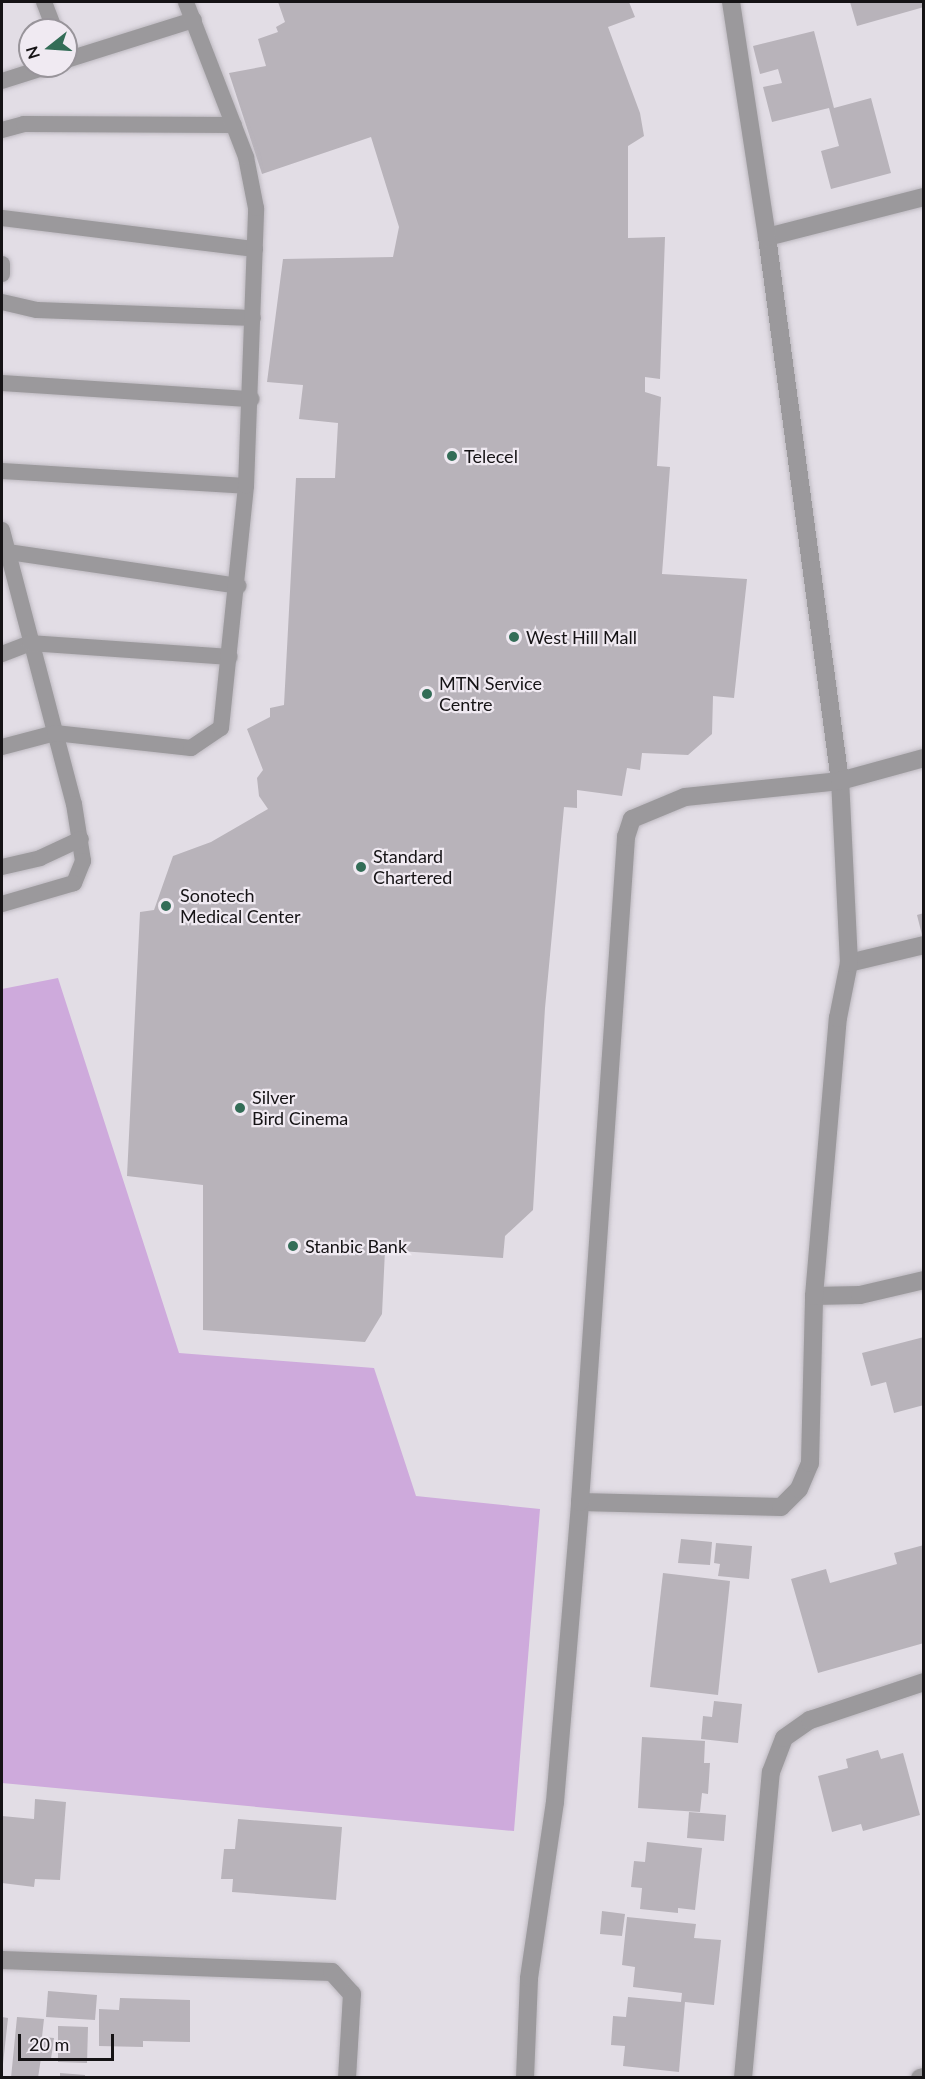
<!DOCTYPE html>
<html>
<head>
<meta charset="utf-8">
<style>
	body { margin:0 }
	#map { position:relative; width:925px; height:2079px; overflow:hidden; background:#e2dde5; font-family:Lato,sans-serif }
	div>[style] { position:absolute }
	.green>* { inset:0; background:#ceaadc }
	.building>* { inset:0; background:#b8b3ba }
	.roads { filter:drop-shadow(0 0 2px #bdb9c0) drop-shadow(0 0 2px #bdb9c0) }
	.lane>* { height:16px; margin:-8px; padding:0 8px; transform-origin:8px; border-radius:8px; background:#9b999c }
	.street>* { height:18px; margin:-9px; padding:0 9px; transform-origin:9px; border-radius:9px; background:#9b999c }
	.dots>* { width:16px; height:16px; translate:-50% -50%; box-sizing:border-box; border:3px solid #f0eaf2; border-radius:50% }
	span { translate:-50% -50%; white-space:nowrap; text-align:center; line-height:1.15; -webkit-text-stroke:4.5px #f0eaf2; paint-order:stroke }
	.poi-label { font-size:18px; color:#151315 }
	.left { translate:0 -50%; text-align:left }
	.frame { position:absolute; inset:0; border:3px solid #151315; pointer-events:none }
	.north { position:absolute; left:18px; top:18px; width:60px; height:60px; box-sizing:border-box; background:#f0eaf2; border:2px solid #98949a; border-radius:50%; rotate:253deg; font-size:16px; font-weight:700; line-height:24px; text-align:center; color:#151315 }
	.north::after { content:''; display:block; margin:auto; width:21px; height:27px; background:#336d57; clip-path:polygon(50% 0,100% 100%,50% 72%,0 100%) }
	.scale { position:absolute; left:18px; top:2034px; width:96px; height:27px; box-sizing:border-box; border:3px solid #151315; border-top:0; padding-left:8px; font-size:18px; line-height:21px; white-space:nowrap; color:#151315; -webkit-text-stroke:4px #f0eaf2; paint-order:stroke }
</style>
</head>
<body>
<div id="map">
	<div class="green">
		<div style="clip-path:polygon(58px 978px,179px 1353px,374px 1368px,416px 1496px,540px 1509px,514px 1831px,2px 1783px,2px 989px)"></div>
	</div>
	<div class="building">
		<div style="clip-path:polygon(278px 2px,629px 2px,635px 17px,608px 27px,640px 113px,644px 136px,628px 146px,628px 238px,665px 237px,660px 379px,645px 377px,645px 392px,661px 397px,657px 466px,670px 467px,662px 574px,747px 579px,734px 698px,713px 696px,712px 734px,688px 755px,642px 753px,640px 770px,627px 768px,622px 796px,577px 790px,577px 808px,564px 807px,545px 1008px,533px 1210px,505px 1236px,503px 1258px,385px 1250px,382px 1314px,365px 1342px,203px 1330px,203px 1185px,127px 1176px,140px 912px,154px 910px,173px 856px,211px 842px,268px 809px,259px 796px,257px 778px,263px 770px,247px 729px,270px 717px,270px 708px,284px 705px,296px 478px,335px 478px,338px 423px,299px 419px,303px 385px,267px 382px,283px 259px,393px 257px,399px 227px,371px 137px,262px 174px,229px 73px,266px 66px,258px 39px,278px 32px,276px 27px,285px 22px)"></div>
		<div style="clip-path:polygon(850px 2px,924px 2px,924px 7px,857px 26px)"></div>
		<div style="clip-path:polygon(814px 31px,834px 108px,871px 98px,891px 173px,831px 189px,821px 151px,839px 146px,829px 108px,772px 122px,763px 87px,782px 83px,778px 69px,760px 74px,753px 46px)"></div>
		<div style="clip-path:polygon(924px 913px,924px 939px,923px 939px,917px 915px)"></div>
		<div style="clip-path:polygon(924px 1337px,924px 1405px,894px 1413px,886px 1382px,871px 1386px,862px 1353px)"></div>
		<div style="clip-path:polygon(681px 1539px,712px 1542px,710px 1565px,678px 1563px)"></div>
		<div style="clip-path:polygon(716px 1543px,752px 1546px,749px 1579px,718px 1576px,720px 1564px,714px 1563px)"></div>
		<div style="clip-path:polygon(924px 1545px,924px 1643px,818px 1673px,791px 1579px,826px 1569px,830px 1583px,897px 1564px,894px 1553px)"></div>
		<div style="clip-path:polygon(663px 1573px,730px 1581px,718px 1695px,650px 1687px)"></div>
		<div style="clip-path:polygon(714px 1701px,742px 1704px,738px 1743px,701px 1739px,703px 1716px,712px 1717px)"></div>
		<div style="clip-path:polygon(642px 1737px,705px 1741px,704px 1763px,710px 1763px,708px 1794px,702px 1793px,700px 1812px,638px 1808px)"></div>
		<div style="clip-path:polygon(878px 1750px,881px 1759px,903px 1753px,920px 1815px,863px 1831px,861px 1824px,832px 1832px,818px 1776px,848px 1768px,846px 1759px)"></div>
		<div style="clip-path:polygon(35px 1799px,66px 1802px,60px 1880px,35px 1879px,34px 1887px,2px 1883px,2px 1816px,34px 1819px)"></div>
		<div style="clip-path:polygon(689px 1812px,726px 1815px,724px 1841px,687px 1838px)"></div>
		<div style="clip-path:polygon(238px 1819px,342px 1827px,336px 1900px,232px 1892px,233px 1879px,221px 1879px,224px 1849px,235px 1849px)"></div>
		<div style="clip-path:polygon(647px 1842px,702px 1848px,695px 1910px,678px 1908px,678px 1913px,640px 1909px,642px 1888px,631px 1887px,634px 1861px,645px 1862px)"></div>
		<div style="clip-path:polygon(602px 1911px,625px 1914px,622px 1936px,600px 1934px)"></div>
		<div style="clip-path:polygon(627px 1917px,696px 1924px,694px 1938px,721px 1940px,714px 2005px,685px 2002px,679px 2072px,623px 2066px,625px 2046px,611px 2045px,613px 2016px,626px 2017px,628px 1997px,681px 2002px,682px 1993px,633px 1987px,635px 1967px,622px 1965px)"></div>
		<div style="clip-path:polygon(48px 1991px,97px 1995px,95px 2020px,46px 2017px)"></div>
		<div style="clip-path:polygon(120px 1998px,190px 2000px,190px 2042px,143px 2041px,143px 2047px,99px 2046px,99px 2009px,119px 2010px)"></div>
		<div style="clip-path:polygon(2px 2017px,8px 2018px,3px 2064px,2px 2064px)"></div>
		<div style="clip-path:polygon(17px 2017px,44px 2019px,42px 2037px,54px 2038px,51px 2059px,41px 2058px,38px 2078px,11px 2078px)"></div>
		<div style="clip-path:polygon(58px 2026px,88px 2027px,87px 2063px,58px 2062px)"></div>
		<div style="clip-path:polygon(60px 2073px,85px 2075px,85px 2078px,60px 2078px)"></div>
	</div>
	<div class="roads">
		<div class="lane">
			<div style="left:44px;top:2px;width:30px;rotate:69deg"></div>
			<div style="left:66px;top:60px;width:134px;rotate:-17.4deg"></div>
			<div style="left:2px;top:81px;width:49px;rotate:-17.7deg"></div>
			<div style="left:2px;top:130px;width:23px;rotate:-15deg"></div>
			<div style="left:24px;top:124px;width:210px;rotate:0.3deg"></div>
			<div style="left:2px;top:218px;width:255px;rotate:7deg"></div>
			<div style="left:2px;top:264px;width:10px;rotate:90deg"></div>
			<div style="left:2px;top:302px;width:36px;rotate:13deg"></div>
			<div style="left:37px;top:310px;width:216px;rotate:2.1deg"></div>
			<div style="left:2px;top:383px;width:250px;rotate:3.7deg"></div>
			<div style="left:2px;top:471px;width:244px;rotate:3.5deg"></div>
			<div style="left:2px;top:530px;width:283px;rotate:75.3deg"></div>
			<div style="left:74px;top:804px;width:58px;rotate:81deg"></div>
			<div style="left:83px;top:861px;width:24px;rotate:112deg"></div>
			<div style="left:74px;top:883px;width:75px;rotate:163.7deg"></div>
			<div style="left:2px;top:551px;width:239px;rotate:8.4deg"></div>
			<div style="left:2px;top:654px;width:30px;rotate:-21deg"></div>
			<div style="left:30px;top:643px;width:200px;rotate:4deg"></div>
			<div style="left:2px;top:747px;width:55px;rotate:-14.8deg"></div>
			<div style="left:55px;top:733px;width:137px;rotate:6.3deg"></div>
			<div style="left:191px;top:748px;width:36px;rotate:-34deg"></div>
			<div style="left:221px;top:728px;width:243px;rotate:-84.1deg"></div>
			<div style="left:246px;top:486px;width:278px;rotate:-87.9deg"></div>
			<div style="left:256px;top:208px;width:52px;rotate:-101.1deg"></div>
			<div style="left:246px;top:157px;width:166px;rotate:-111.2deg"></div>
			<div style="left:2px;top:867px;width:39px;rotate:-13deg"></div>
			<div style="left:40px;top:858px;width:45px;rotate:-24.9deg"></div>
		</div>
		<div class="street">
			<div style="left:767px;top:237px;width:162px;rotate:-14.3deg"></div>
			<div style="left:849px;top:963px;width:77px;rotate:-13.5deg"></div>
			<div style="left:814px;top:1296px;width:46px;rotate:-1.2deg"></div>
			<div style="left:860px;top:1295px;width:66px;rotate:-13.2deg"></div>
			<div style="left:580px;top:1502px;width:201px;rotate:1.4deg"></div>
			<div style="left:781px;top:1507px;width:25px;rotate:-45deg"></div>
			<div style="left:799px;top:1489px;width:28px;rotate:-67deg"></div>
			<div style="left:810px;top:1463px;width:167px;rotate:-88.6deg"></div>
			<div style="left:814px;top:1296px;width:279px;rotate:-85.1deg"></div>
			<div style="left:838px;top:1018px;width:56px;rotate:-78.7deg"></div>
			<div style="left:849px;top:963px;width:182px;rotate:-92.8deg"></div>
			<div style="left:840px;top:781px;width:549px;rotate:-97.64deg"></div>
			<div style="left:767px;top:237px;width:238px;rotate:-98.7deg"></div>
			<div style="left:2px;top:1960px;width:330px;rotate:2.1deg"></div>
			<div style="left:332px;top:1972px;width:30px;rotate:48deg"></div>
			<div style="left:352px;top:1994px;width:84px;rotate:93.4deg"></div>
			<div style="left:525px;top:2078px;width:100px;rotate:-87.7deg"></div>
			<div style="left:529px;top:1978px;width:178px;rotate:-81.6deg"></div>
			<div style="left:555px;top:1802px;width:301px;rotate:-85.2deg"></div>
			<div style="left:580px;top:1502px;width:667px;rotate:-86.04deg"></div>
			<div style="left:626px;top:837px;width:19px;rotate:-72deg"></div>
			<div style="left:632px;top:819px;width:57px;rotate:-22.5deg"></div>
			<div style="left:685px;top:797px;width:156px;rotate:-5.9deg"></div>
			<div style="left:840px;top:781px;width:87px;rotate:-15.3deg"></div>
			<div style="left:743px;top:2078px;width:307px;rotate:-84.8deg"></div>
			<div style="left:771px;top:1772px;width:36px;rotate:-69deg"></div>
			<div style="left:784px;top:1738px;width:32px;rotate:-35deg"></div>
			<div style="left:810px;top:1720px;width:120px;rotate:-18.4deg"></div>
			<div style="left:920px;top:2078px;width:4px;rotate:-14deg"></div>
		</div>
	</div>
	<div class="dots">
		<div style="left:452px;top:456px;background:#336d57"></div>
		<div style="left:514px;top:637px;background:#336d57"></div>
		<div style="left:427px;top:694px;background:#336d57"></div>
		<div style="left:361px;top:867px;background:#336d57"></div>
		<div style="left:166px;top:906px;background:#336d57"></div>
		<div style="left:240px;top:1108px;background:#336d57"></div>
		<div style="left:293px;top:1246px;background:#336d57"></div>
	</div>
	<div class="poi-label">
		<span class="left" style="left:464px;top:456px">Telecel</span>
		<span class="left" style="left:526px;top:637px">West Hill Mall</span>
		<span class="left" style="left:439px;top:694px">MTN Service<br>Centre</span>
		<span class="left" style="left:373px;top:867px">Standard<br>Chartered</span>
		<span class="left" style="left:180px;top:906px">Sonotech<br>Medical Center</span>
		<span class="left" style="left:252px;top:1108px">Silver<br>Bird Cinema</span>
		<span class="left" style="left:305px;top:1246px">Stanbic Bank</span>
	</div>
	<div class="frame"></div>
	<div class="north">N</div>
	<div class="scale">20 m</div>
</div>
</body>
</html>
